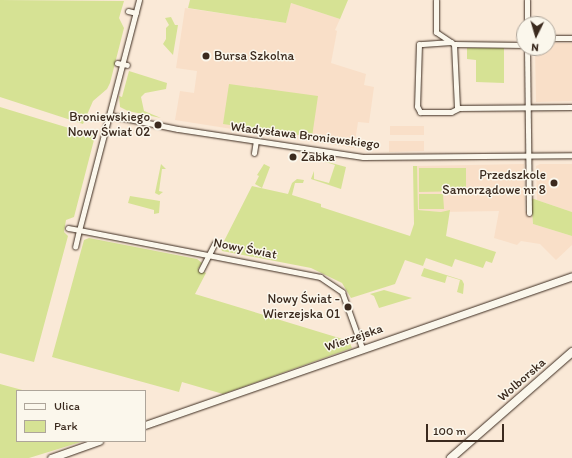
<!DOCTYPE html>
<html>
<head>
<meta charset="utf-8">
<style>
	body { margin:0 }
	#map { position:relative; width:572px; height:458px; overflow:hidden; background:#fae9d7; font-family:Itim,sans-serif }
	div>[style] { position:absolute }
	.built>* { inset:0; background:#f9dfc8 }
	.green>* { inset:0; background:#d6e294 }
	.roads { filter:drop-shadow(0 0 1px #3b2a1e) drop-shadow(0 0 1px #3b2a1e) }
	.street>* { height:5px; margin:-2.5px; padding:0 2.5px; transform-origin:2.5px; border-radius:2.5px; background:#fbf7ec }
	.secondary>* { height:7px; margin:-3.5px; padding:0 3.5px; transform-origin:3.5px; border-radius:3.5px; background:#fbf7ec }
	.primary>* { height:8px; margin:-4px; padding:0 4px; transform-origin:4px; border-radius:4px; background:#fbf7ec }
	.dots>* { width:11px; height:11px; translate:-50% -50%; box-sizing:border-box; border:2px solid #fbf7ec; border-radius:50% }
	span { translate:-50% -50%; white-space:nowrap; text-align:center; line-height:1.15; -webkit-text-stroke:3px #fbf7ec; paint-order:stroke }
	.poi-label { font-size:13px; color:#3b2a1e }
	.left { translate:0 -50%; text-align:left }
	.right { translate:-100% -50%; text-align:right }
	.street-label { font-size:13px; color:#3b2a1e }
	.legend { position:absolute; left:16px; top:390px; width:130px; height:52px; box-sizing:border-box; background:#fbf7ec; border:1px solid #aea59a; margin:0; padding:5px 7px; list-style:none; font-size:12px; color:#3b2a1e }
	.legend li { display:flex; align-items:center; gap:8px; height:20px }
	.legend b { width:20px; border:1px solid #aea59a }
	.north { position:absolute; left:516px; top:16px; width:40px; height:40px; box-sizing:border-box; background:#fbf7ec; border:1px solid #aea59a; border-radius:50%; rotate:185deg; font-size:11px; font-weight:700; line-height:16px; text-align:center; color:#3b2a1e }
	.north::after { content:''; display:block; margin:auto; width:14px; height:18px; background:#3b2a1e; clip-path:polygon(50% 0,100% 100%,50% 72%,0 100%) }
	.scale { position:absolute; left:426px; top:424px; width:78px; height:18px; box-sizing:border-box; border:2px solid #3b2a1e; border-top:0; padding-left:5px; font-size:12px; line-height:14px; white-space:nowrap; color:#3b2a1e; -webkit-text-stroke:3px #fbf7ec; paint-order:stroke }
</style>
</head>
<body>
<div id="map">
	<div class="built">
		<div style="clip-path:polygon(291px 3px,340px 19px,335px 30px,337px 31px,331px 63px,366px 74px,364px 85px,374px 87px,369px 123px,358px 122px,354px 148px,175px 120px,180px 91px,194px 93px,197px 71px,176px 68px,185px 8px,286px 23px)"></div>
		<div style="clip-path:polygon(548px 43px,572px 43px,572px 101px,536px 102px,535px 48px,548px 48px)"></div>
		<div style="clip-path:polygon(390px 126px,424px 126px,424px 135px,390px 135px)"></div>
		<div style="clip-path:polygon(389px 141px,424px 141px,424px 151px,389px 152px)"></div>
		<div style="clip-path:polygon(524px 164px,525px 211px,532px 214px,533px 224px,572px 236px,572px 245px,556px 260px,540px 244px,521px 241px,517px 245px,494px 238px,499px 211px,441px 212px,418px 210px,417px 166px)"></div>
		<div style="clip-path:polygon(540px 164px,572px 164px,572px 212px,537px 200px,536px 166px)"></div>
	</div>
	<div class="green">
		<div style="clip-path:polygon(0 0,124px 1px,119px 18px,124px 28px,110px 83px,107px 89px,93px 101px,83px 124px,0 97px)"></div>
		<div style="clip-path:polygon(190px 0,348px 0,340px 19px,291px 3px,286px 23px,188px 8px)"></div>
		<div style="clip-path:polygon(171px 17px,175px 25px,178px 25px,173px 55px,163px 44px,166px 39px,166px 28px,169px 25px,165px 18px)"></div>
		<div style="clip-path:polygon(467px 48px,504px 48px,504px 83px,476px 82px,476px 60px,467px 59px)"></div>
		<div style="clip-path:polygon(129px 71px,167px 83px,166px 89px,145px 93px,141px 97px,144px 111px,161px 118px,128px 111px,120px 107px,119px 96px,122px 97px)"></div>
		<div style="clip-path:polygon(229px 84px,318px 96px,312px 137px,223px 124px)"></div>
		<div style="clip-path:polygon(0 107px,95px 136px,74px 217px,66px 220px,64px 232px,68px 236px,34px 362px,0 353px)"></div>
		<div style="clip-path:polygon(317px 159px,346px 167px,341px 189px,311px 179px,314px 171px,314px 179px,329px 183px,335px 165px)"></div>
		<div style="clip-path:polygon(161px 164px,166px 169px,162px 169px,159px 191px,163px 192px,159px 195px,155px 193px)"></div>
		<div style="clip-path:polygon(264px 164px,270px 167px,262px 188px,255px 184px,259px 176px,257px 175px)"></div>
		<div style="clip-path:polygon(413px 166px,417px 166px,418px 210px,441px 212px,450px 210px,446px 236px,496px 252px,492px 263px,486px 261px,483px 268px,455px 259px,452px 267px,426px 258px,423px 266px,405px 260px,395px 284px,351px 298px,342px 283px,311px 268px,222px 251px,221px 247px,252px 186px,288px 194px,292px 183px,297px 179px,304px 180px,303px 183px,295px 183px,292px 195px,321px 204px,321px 207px,410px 236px,414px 224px)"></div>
		<div style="clip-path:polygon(419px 168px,466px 168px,466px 191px,419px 192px)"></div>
		<div style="clip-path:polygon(419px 194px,443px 194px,444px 209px,419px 209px)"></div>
		<div style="clip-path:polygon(130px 196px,160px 201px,159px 213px,154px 214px,154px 210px,128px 203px)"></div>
		<div style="clip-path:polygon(531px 198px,572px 212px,572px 236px,533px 224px)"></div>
		<div style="clip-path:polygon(89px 238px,197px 259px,202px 263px,198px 269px,206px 273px,195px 294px,349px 341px,352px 348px,223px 394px,182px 382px,179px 392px,52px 357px,84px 240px)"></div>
		<div style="clip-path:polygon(424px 268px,462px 280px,464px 284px,463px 294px,457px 292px,460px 280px,447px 276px,445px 283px,421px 276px)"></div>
		<div style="clip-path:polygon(384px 290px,412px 298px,379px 308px,374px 296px,370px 294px)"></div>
		<div style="clip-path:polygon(0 384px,26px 391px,17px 391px,17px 441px,84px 441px,29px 458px,0 458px)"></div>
	</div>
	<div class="roads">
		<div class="street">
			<div style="left:139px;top:0;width:238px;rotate:104.6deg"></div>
			<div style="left:79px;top:230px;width:246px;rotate:11deg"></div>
			<div style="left:320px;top:277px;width:27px;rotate:34deg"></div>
			<div style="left:342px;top:292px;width:59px;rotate:70.3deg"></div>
			<div style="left:436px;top:0;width:32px;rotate:90deg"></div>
			<div style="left:436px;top:32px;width:22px;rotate:34deg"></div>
			<div style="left:454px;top:44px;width:64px;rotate:87.3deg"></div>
			<div style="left:128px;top:11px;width:8px;rotate:14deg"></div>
			<div style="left:527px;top:24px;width:24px;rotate:-90deg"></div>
			<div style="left:548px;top:38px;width:24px"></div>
			<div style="left:451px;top:42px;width:32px;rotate:176deg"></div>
			<div style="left:419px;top:44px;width:62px;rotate:91.8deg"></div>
			<div style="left:417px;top:106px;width:7px;rotate:63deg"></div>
			<div style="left:420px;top:112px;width:31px"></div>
			<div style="left:451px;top:112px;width:9px;rotate:-27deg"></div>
			<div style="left:459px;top:108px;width:113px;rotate:-0.5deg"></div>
			<div style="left:454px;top:44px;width:70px;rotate:0.8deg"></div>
			<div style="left:527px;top:48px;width:165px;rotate:89.3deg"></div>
			<div style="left:117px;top:63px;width:10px;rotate:11deg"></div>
			<div style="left:109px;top:115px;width:70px;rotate:11.5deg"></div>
			<div style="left:178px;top:129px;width:187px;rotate:8.6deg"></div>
			<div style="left:363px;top:157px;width:209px;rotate:-0.5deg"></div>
			<div style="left:254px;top:153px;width:12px;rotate:-81deg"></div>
			<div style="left:68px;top:228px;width:11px;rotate:10deg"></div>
			<div style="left:79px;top:230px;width:17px;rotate:103deg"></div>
			<div style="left:201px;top:270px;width:30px;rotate:-63deg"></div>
		</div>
		<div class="secondary">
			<div style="left:145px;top:425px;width:452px;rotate:-19.2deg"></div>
			<div style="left:51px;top:458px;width:51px;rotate:-19.5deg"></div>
		</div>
		<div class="primary">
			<div style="left:451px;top:458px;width:161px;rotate:-41.2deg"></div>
		</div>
	</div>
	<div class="dots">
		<div style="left:206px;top:56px;background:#3b2a1e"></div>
		<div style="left:158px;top:125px;background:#3b2a1e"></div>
		<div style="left:293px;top:157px;background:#3b2a1e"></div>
		<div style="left:554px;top:183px;background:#3b2a1e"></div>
		<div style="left:348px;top:307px;background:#3b2a1e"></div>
	</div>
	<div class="poi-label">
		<span class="left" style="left:214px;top:56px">Bursa Szkolna</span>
		<span class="right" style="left:150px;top:125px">Broniewskiego<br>Nowy Świat 02</span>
		<span class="left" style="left:301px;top:157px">Żabka</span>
		<span class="right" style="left:546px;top:183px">Przedszkole<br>Samorządowe nr 8</span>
		<span class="right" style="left:340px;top:307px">Nowy Świat -<br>Wierzejska 01</span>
	</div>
	<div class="street-label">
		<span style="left:305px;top:136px;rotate:7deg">Władysława Broniewskiego</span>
		<span style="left:245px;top:249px;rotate:11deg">Nowy Świat</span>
		<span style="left:354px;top:338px;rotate:-19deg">Wierzejska</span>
		<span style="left:522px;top:380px;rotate:-41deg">Wolborska</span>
	</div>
	<ul class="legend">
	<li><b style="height:5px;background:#fbf7ec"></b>Ulica</li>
	<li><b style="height:11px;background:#d6e294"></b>Park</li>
	</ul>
	<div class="north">N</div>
	<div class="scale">100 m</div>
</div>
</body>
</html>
